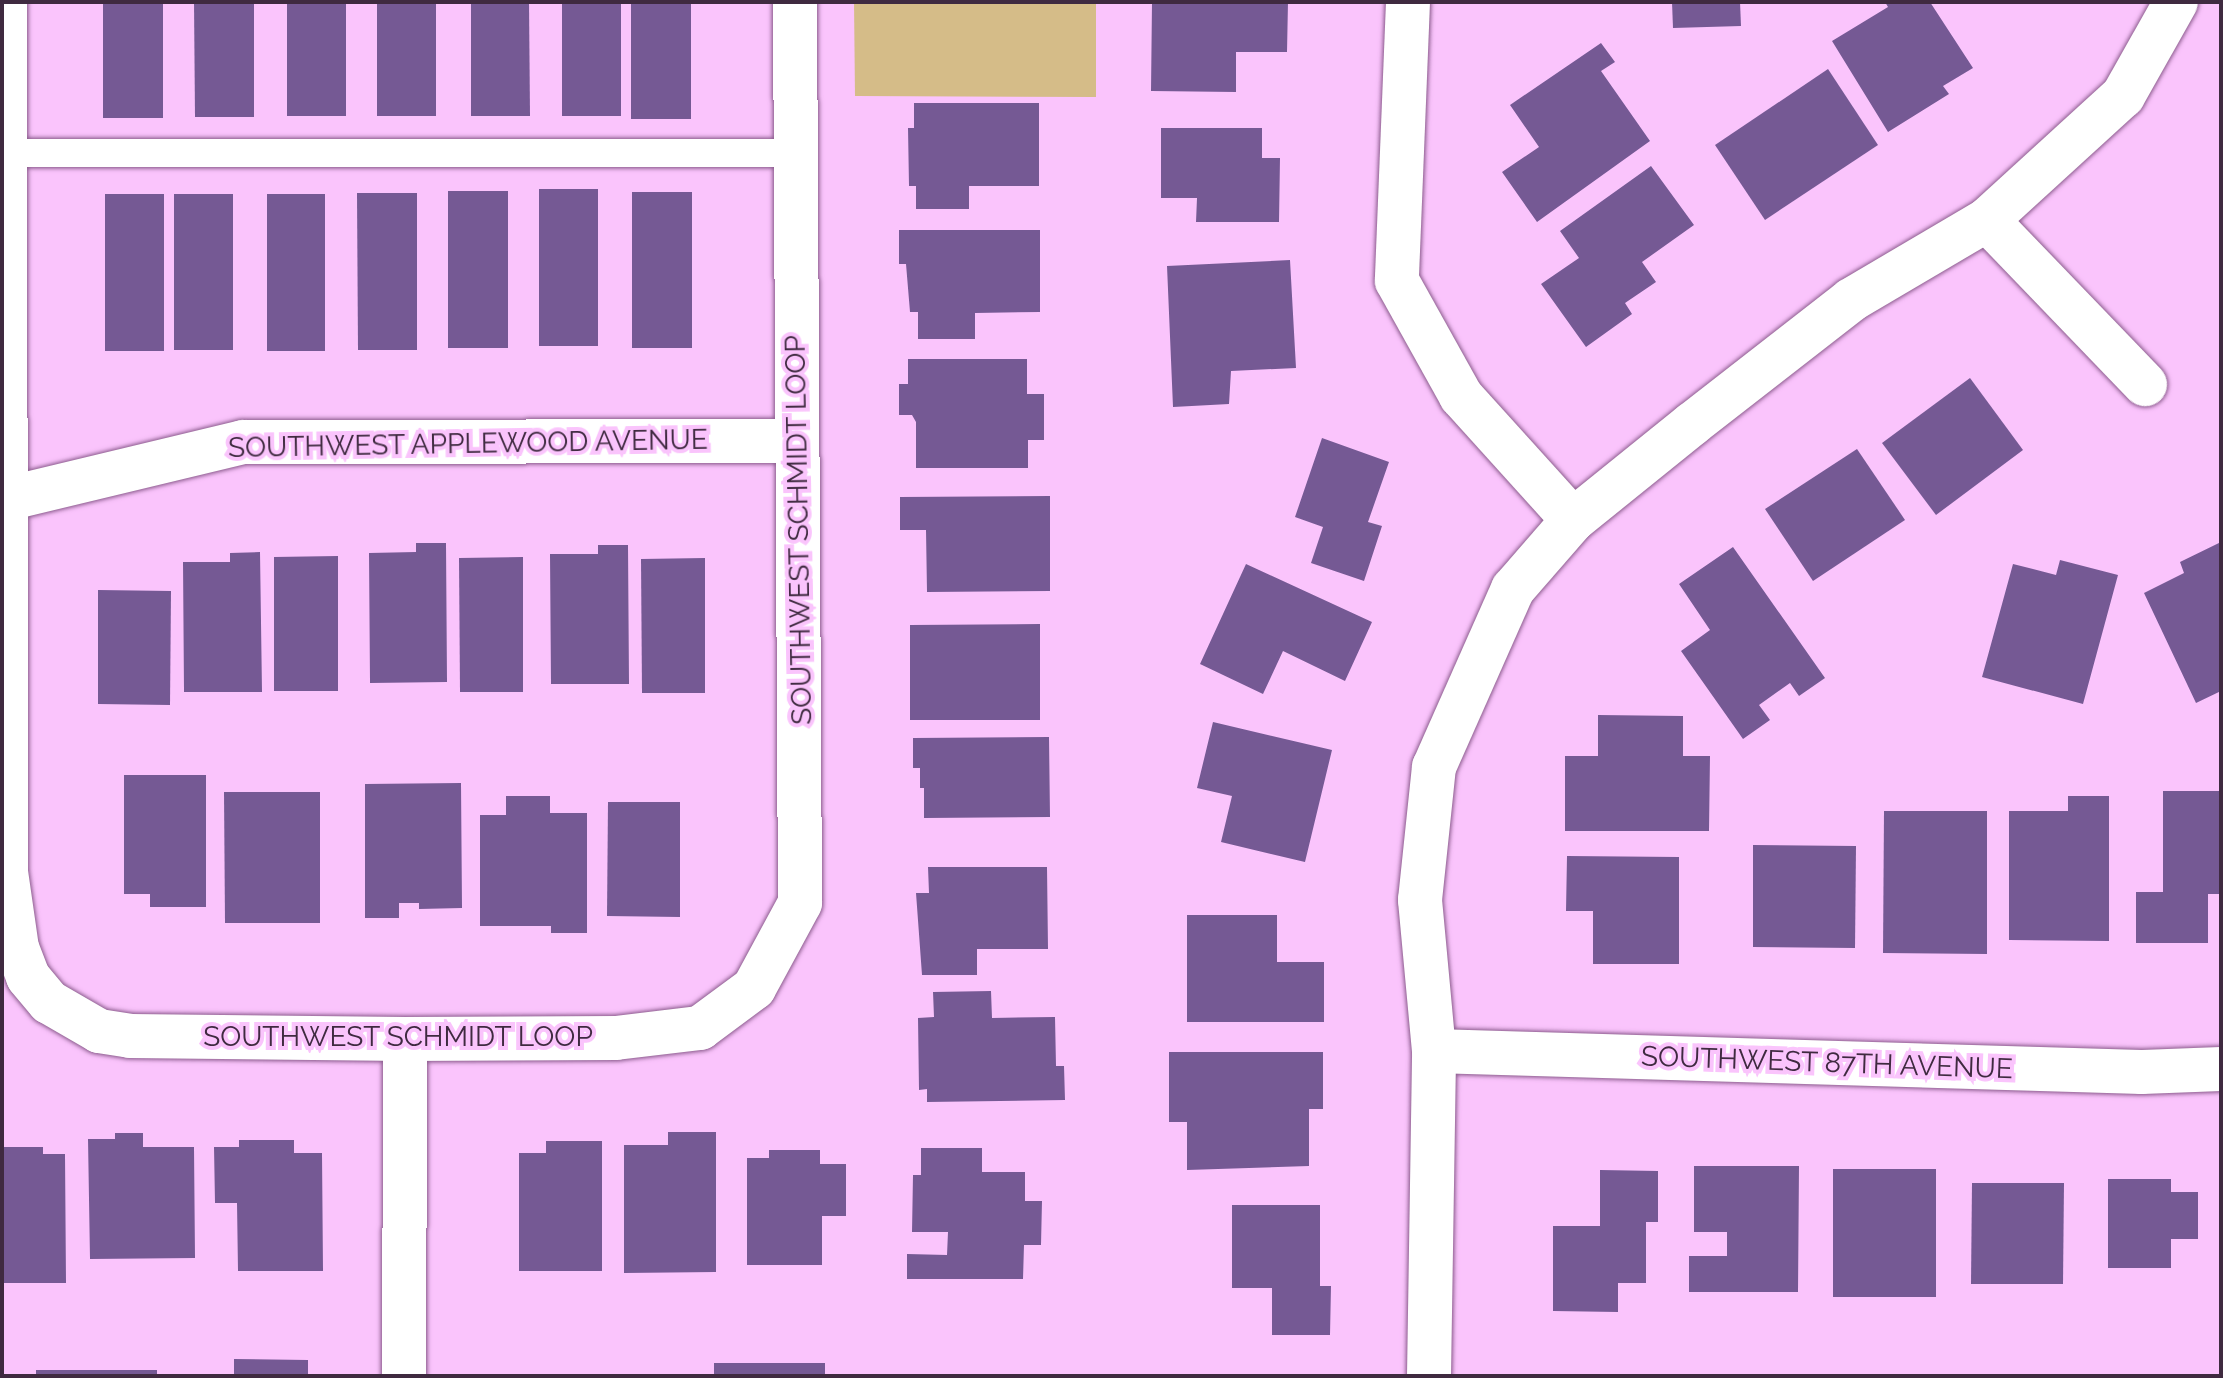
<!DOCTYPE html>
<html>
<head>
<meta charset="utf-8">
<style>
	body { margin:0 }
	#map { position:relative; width:2223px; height:1378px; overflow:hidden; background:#fac4fc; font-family:Raleway,sans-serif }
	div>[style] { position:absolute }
	.green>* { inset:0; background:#d5bc88 }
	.building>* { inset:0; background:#755994 }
	.roads { filter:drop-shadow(0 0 2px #8c5c8e) drop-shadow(0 0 2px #8c5c8e) }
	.lane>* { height:28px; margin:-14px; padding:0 14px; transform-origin:14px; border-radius:14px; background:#fff }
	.street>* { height:44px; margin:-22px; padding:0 22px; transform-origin:22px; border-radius:22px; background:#fff }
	span { translate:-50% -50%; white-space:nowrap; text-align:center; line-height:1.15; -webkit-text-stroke:8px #fac4fc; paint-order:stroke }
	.street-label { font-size:28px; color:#3f2a40 }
	.frame { position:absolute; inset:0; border:4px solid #3f2a40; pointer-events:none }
</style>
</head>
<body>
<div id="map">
	<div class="green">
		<div style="clip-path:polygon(854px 2px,1096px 2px,1096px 97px,855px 96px)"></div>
	</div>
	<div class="building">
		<div style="clip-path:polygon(103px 2px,163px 2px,163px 118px,103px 118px)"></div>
		<div style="clip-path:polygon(194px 2px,254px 2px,254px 117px,195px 117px)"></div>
		<div style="clip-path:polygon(287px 2px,346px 2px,346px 116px,287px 116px)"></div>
		<div style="clip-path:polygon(377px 2px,436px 2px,436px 116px,377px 116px)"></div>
		<div style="clip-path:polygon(471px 2px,529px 2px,530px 116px,471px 116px)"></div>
		<div style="clip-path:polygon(562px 2px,621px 2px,621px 116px,562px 116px)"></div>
		<div style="clip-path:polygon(631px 2px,691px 2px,691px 119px,631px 119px)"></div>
		<div style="clip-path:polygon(1152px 2px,1288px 2px,1287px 52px,1236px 52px,1236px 92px,1151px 91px)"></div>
		<div style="clip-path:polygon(1672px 2px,1740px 2px,1741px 26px,1673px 28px)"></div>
		<div style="clip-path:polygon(1885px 2px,1930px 2px,1973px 68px,1943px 86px,1949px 94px,1888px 132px,1832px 41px,1888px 7px)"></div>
		<div style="clip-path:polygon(1601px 43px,1615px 62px,1601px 71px,1650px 141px,1537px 222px,1502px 172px,1539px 147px,1510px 105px)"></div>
		<div style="clip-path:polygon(1828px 69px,1878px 145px,1765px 220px,1715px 145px)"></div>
		<div style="clip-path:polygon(914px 103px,1039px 103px,1039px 186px,969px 186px,969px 209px,916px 209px,916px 186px,909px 186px,908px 128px,914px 128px)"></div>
		<div style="clip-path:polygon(1161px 128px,1262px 128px,1262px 158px,1280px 158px,1279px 222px,1196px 222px,1197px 198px,1161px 198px)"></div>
		<div style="clip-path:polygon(1651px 166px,1694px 225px,1642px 262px,1656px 282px,1625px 303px,1632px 314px,1586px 347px,1541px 284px,1579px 258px,1560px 231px)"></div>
		<div style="clip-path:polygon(539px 189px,598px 189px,598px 346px,539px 346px)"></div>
		<div style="clip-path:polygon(448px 191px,508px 191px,508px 348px,448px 348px)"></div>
		<div style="clip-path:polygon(632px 192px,692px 192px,692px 348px,632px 348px)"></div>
		<div style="clip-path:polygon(357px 193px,417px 193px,417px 350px,358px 350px)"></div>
		<div style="clip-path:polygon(105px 194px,164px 194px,164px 351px,105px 351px)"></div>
		<div style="clip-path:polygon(174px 194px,233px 194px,233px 350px,174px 350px)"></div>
		<div style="clip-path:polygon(267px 194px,325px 194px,325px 351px,267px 351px)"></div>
		<div style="clip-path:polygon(899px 230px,1040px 230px,1040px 312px,975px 313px,975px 339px,918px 339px,918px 312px,910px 312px,906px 264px,899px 264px)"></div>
		<div style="clip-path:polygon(1290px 260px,1296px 368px,1231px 371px,1229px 404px,1173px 407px,1167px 266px)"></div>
		<div style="clip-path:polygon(908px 359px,1027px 359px,1027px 394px,1044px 394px,1044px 440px,1028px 440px,1028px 468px,916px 468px,916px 422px,912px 415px,899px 415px,899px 384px,908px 384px)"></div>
		<div style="clip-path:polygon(1970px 378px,2023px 450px,1936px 515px,1882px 443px)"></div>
		<div style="clip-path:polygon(1322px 438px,1389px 462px,1368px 522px,1382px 526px,1364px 581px,1311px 563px,1323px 527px,1295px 517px)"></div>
		<div style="clip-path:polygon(1857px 449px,1905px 520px,1813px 581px,1765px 509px)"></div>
		<div style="clip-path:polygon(1050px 496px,1050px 591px,927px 592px,926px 530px,900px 530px,900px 497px)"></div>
		<div style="clip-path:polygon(2221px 542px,2221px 691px,2196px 703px,2144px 593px,2184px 573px,2180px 562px)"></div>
		<div style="clip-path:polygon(416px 543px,446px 543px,447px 682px,370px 683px,369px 553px,416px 552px)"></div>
		<div style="clip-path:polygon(598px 545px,628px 545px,629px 684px,551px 684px,550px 554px,598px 554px)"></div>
		<div style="clip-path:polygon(1733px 547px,1825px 678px,1799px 696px,1790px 683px,1759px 705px,1770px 720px,1743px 739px,1681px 651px,1710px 630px,1679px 584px)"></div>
		<div style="clip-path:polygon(260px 552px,262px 692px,184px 692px,183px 562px,230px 562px,230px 553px)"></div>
		<div style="clip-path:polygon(338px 556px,338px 691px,274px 691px,274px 557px)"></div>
		<div style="clip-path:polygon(523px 557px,523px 692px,460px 692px,459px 558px)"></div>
		<div style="clip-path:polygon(705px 558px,705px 693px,642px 693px,641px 559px)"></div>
		<div style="clip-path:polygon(2060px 560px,2118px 575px,2083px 704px,1982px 677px,2013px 564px,2056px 575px)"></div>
		<div style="clip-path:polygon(1246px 564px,1372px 622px,1345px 681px,1283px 651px,1263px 694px,1200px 664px)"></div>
		<div style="clip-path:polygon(98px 590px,171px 591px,170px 705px,98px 704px)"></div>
		<div style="clip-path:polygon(1040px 624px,1040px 720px,910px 720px,910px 625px)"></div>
		<div style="clip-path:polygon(1598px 715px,1683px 716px,1683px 756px,1710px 756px,1709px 831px,1565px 831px,1565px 756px,1598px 756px)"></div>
		<div style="clip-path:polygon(1213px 722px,1332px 750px,1305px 862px,1221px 842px,1232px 796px,1197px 788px)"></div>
		<div style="clip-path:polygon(1049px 737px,1050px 817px,924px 818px,924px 788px,920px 788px,920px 768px,913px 768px,913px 738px)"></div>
		<div style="clip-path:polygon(124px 775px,206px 775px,206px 907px,150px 907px,150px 894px,124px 894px)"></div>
		<div style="clip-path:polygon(461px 783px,462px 908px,419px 909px,419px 903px,399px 903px,399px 918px,365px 918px,365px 784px)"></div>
		<div style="clip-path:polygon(2163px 791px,2221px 791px,2221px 894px,2208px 894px,2208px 943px,2136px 943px,2136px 892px,2163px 892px)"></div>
		<div style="clip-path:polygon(224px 792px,320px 792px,320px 923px,225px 923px)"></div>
		<div style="clip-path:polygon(506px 796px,550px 796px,550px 813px,587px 813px,587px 933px,551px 933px,551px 926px,480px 926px,480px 815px,506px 815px)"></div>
		<div style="clip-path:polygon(2068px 796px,2109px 796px,2109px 941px,2009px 940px,2009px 811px,2068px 811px)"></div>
		<div style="clip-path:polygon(608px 802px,680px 802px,680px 917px,607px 916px)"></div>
		<div style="clip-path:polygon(1884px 811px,1987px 811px,1987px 954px,1883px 953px)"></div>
		<div style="clip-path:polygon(1753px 845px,1856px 846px,1855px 948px,1753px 947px)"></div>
		<div style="clip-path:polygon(1567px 856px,1679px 857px,1679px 964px,1593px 964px,1593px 911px,1566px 911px)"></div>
		<div style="clip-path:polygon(928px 867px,1047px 867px,1048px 949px,977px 949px,977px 975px,922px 975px,916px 893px,929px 893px)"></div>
		<div style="clip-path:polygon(1187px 915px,1277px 915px,1277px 962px,1324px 962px,1324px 1022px,1187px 1022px)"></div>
		<div style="clip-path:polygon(991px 991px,992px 1018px,1055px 1017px,1056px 1066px,1064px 1066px,1065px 1100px,927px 1102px,927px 1089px,919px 1090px,918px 1018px,934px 1017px,933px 992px)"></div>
		<div style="clip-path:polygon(1169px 1052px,1323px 1052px,1323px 1109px,1309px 1109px,1309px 1166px,1187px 1170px,1187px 1122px,1169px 1122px)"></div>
		<div style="clip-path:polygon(668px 1132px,716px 1132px,716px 1272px,624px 1273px,624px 1145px,668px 1145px)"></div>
		<div style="clip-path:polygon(115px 1133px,143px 1133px,143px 1147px,194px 1147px,195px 1258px,90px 1259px,88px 1139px,115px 1139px)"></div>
		<div style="clip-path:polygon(239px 1140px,294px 1140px,294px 1153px,322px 1153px,323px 1271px,238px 1271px,237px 1203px,215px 1203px,214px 1147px,239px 1147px)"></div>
		<div style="clip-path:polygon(546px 1141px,602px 1141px,602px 1271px,519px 1271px,519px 1153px,546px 1153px)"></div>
		<div style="clip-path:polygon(2px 1147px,43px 1147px,43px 1154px,65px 1154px,66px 1283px,2px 1283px)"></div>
		<div style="clip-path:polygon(921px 1148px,982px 1148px,982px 1172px,1025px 1172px,1025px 1201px,1042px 1201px,1041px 1245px,1024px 1245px,1023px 1279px,907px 1279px,907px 1254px,947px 1255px,948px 1232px,912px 1232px,913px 1175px,921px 1175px)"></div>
		<div style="clip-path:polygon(769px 1150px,820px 1150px,820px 1164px,846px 1164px,846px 1216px,822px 1216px,822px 1265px,747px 1265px,747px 1158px,769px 1158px)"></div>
		<div style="clip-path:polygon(1694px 1166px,1799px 1166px,1798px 1292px,1689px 1292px,1689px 1256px,1727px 1256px,1727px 1232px,1694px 1232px)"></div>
		<div style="clip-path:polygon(1833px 1169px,1936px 1169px,1936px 1297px,1833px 1297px)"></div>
		<div style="clip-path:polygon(1600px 1170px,1658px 1171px,1658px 1222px,1646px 1222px,1646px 1283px,1618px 1283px,1618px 1312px,1553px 1311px,1553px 1226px,1600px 1226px)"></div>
		<div style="clip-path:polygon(2108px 1179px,2171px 1179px,2171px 1192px,2198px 1192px,2198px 1239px,2171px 1239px,2171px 1268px,2108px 1268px)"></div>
		<div style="clip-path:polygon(1972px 1183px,2064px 1183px,2063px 1284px,1971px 1284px)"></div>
		<div style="clip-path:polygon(1232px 1205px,1320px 1205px,1320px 1286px,1331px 1286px,1330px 1335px,1272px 1335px,1272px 1288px,1232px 1288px)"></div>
		<div style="clip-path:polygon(234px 1359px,308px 1360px,308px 1376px,234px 1376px)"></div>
		<div style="clip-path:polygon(714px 1363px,825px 1363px,825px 1376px,714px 1376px)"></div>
		<div style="clip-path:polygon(36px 1370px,157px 1370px,157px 1376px,36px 1376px)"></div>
	</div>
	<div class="roads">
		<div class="lane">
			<div style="left:5px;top:153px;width:790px"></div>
		</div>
		<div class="street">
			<div style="left:5px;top:2px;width:870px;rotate:89.93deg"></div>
			<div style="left:6px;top:872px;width:77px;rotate:81.8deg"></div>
			<div style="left:17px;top:948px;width:31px;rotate:69deg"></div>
			<div style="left:28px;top:977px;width:33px;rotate:50deg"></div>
			<div style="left:49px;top:1002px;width:58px;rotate:30.1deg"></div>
			<div style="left:99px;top:1031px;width:31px;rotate:9deg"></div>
			<div style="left:130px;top:1036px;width:275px;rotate:0.6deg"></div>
			<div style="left:405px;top:1039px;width:211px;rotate:-0.3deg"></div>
			<div style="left:616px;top:1038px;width:85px;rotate:-6.8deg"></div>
			<div style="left:700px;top:1028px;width:67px;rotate:-36.5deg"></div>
			<div style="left:754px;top:988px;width:97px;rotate:-61.6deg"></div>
			<div style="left:800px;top:903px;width:901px;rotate:-90.32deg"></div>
			<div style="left:1408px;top:2px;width:279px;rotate:92.3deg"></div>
			<div style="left:1397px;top:281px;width:132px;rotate:60.9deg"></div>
			<div style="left:1461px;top:396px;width:167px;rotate:47.9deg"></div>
			<div style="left:1987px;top:220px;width:228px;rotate:46.1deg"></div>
			<div style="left:2px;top:500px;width:248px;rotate:-13.5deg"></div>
			<div style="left:243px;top:442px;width:554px;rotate:-0.1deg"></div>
			<div style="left:1434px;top:1051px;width:708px;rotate:1.7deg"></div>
			<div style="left:2142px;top:1072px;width:79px;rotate:-2.2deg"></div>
			<div style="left:404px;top:1376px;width:337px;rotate:-89.8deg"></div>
			<div style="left:1429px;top:1376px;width:325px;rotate:-89.1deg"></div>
			<div style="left:1434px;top:1051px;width:152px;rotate:-95.3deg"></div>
			<div style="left:1420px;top:900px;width:134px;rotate:-84deg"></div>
			<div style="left:1434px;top:767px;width:195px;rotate:-66.1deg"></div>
			<div style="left:1513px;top:589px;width:91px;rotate:-49deg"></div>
			<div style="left:1573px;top:520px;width:153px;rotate:-38.9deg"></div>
			<div style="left:1692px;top:424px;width:202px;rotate:-37.9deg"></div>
			<div style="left:1851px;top:300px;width:158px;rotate:-30.5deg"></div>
			<div style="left:1987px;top:220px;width:184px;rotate:-42.4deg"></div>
			<div style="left:2123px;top:96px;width:108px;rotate:-60.6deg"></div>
		</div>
	</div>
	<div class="street-label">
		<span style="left:468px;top:444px;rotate:-1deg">SOUTHWEST APPLEWOOD AVENUE</span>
		<span style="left:799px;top:530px;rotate:-91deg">SOUTHWEST SCHMIDT LOOP</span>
		<span style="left:398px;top:1037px">SOUTHWEST SCHMIDT LOOP</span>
		<span style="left:1827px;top:1063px;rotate:2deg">SOUTHWEST 87TH AVENUE</span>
	</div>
	<div class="frame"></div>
</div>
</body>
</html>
